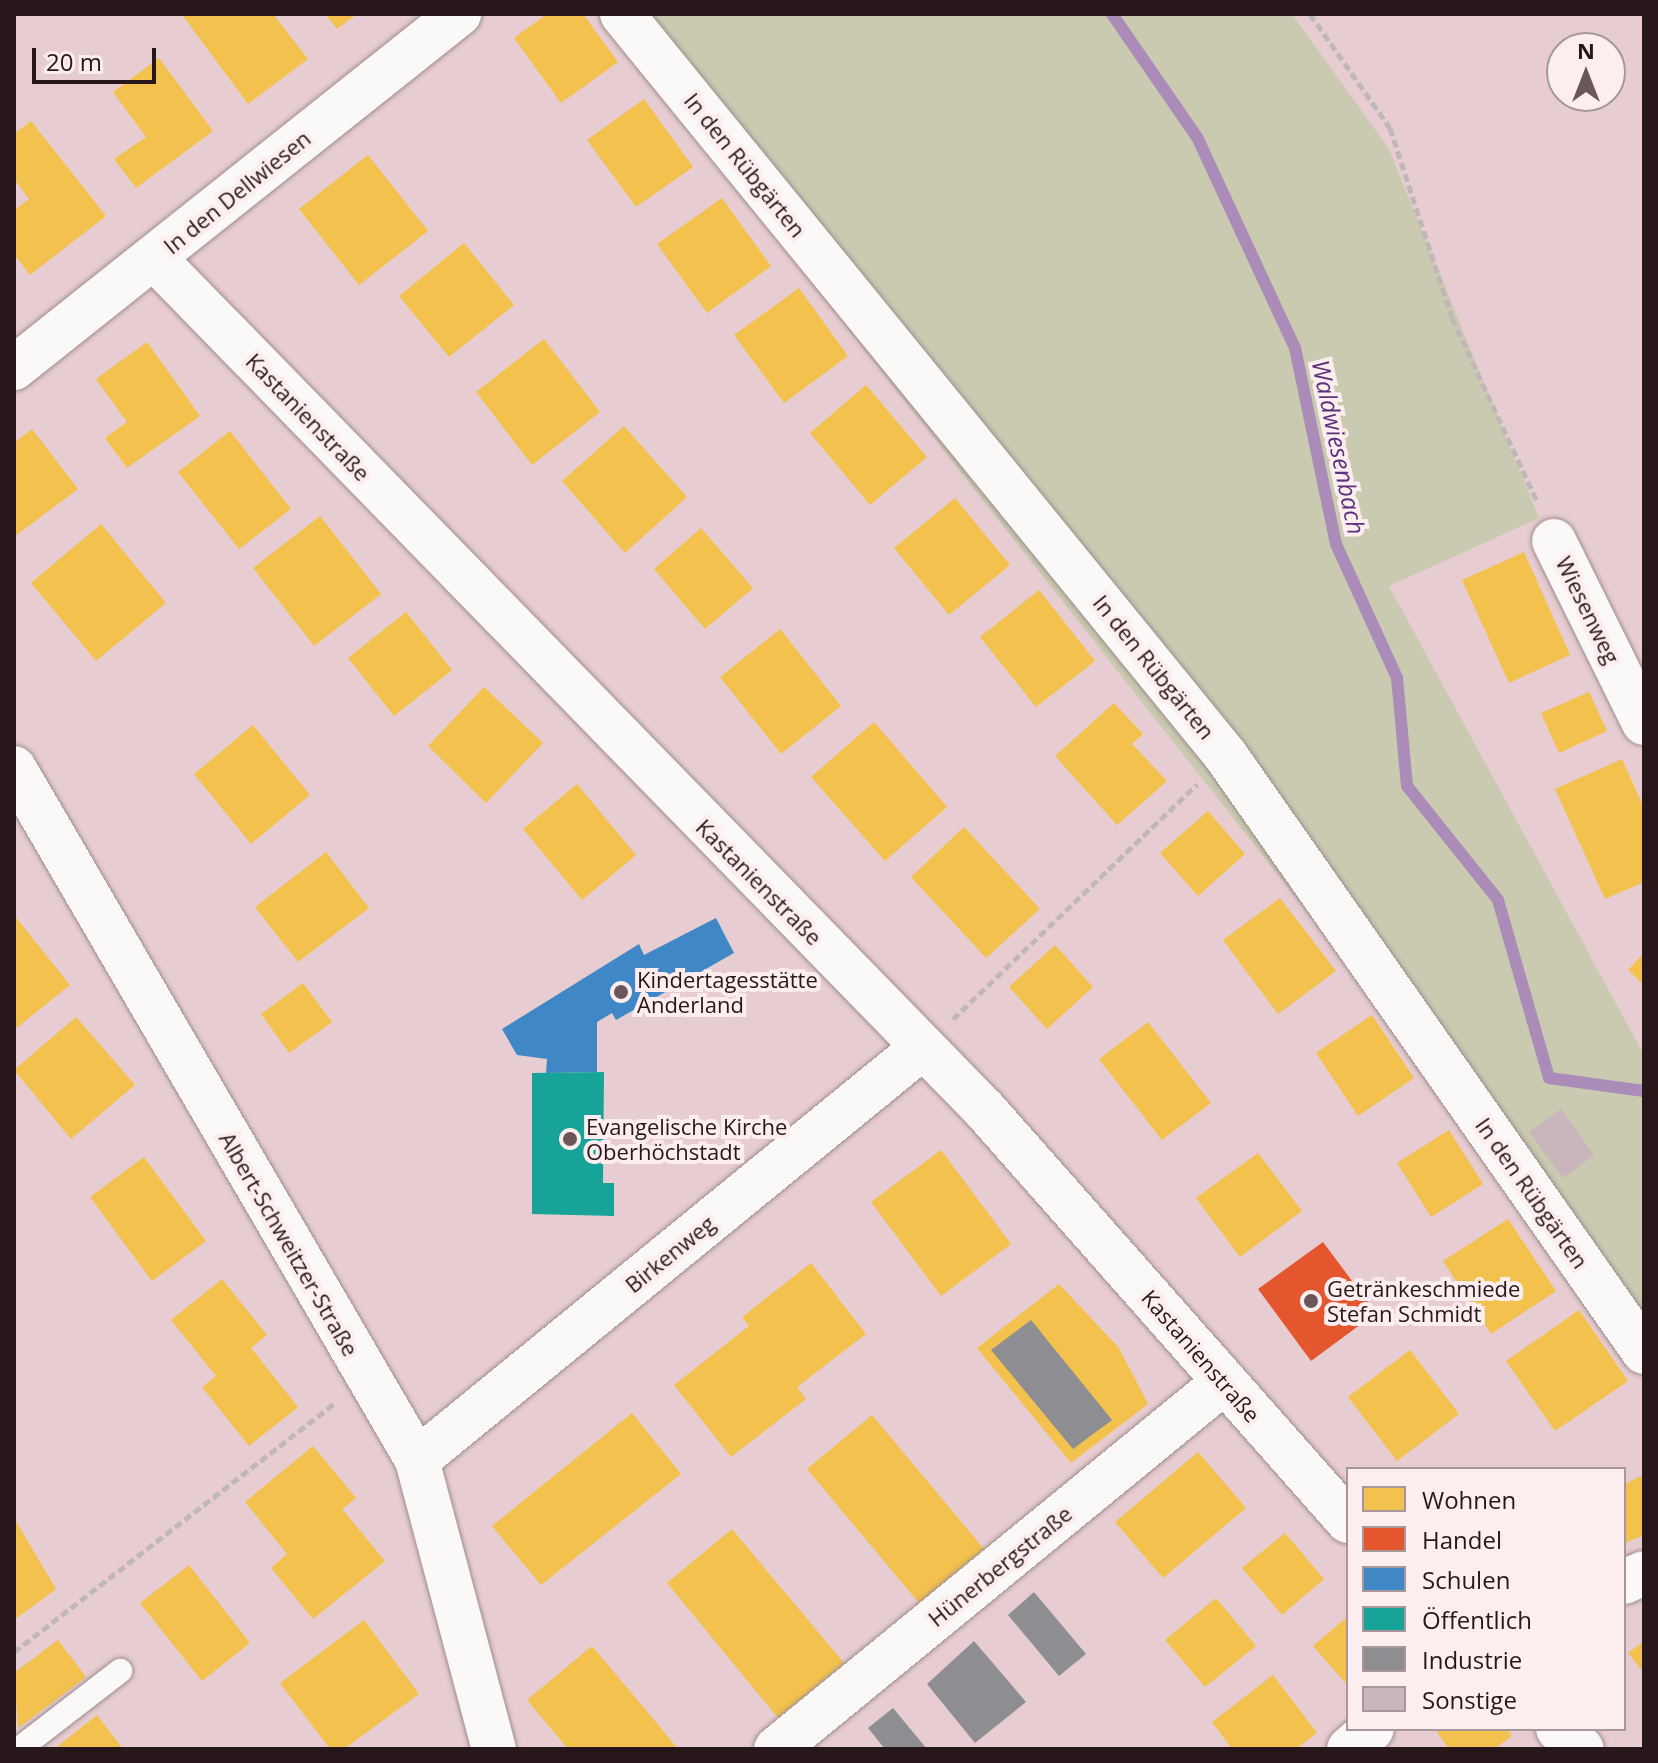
<!DOCTYPE html>
<html>
<head>
<meta charset="utf-8">
<style>
	body { margin:0 }
	#map { position:relative; width:1658px; height:1763px; overflow:hidden; background:#e7cdd1; font-family:"Open Sans",sans-serif }
	div>[style] { position:absolute }
	.green>* { inset:0; background:#c9cab0 }
	.homes>* { inset:0; background:#f2c14e }
	.shops>* { inset:0; background:#e4572e }
	.schools>* { inset:0; background:#3f88c5 }
	.public>* { inset:0; background:#17a398 }
	.industry>* { inset:0; background:#8d8d92 }
	.stream>* { height:12px; margin:-6px; padding:0 6px; transform-origin:6px; border-radius:6px; background:#ab8cb8 }
	.building>* { inset:0; background:#c9b5bb }
	.path>* { height:5px; margin-top:-2.5px; transform-origin:0; background:repeating-linear-gradient(90deg,#c0b7b8 0 8px,transparent 0 12px) }
	.roads { filter:drop-shadow(0 0 2px #9f8c8e) drop-shadow(0 0 2px #9f8c8e) }
	.service>* { height:24px; margin:-12px; padding:0 12px; transform-origin:12px; border-radius:12px; background:#fbf8f8 }
	.minor>* { height:44px; margin:-22px; padding:0 22px; transform-origin:22px; border-radius:22px; background:#fbf8f8 }
	.tertiary>* { height:44px; margin:-22px; padding:0 22px; transform-origin:22px; border-radius:22px; background:#fbf8f8 }
	.dots>* { width:22px; height:22px; translate:-50% -50%; box-sizing:border-box; border:4px solid #fcedef; border-radius:50% }
	span { translate:-50% -50%; white-space:nowrap; text-align:center; line-height:1.15; -webkit-text-stroke:8px #fcedef; paint-order:stroke }
	.street-label { font-size:22px; color:#28171a }
	.poi-label { font-size:22px; color:#28171a }
	.left { translate:0 -50%; text-align:left }
	.water-label { font-size:24px; color:#5c317c; font-style:italic }
	.frame { position:absolute; inset:0; border:16px solid #28171a; pointer-events:none }
	.legend { position:absolute; left:1346px; top:1467px; width:280px; height:264px; box-sizing:border-box; background:#fcedef; border:2px solid #a7979a; margin:0; padding:10px 14px; list-style:none; font-size:24px; color:#28171a }
	.legend li { display:flex; align-items:center; gap:16px; height:40px }
	.legend b { width:40px; border:2px solid #a7979a }
	.north { position:absolute; left:1546px; top:32px; width:80px; height:80px; box-sizing:border-box; background:#fcedef; border:2px solid #a7979a; border-radius:50%; rotate:0deg; font-size:22px; font-weight:700; line-height:32px; text-align:center; color:#28171a }
	.north::after { content:''; display:block; margin:auto; width:28px; height:36px; background:#6b575a; clip-path:polygon(50% 0,100% 100%,50% 72%,0 100%) }
	.scale { position:absolute; left:32px; top:48px; width:124px; height:36px; box-sizing:border-box; border:4px solid #28171a; border-top:0; padding-left:10px; font-size:24px; line-height:28px; white-space:nowrap; color:#28171a; -webkit-text-stroke:6px #fcedef; paint-order:stroke }
</style>
</head>
<body>
<div id="map">
	<div class="green">
		<div style="clip-path:polygon(600px 14px,1292px 14px,1389px 149px,1539px 518px,1389px 586px,1644px 1055px,1644px 1340px)"></div>
	</div>
	<div class="homes">
		<div style="clip-path:polygon(273px 14px,308px 59px,248px 104px,183px 16px)"></div>
		<div style="clip-path:polygon(325px 14px,357px 14px,337px 29px)"></div>
		<div style="clip-path:polygon(547px 14px,583px 14px,618px 62px,561px 103px,514px 38px)"></div>
		<div style="clip-path:polygon(159px 58px,213px 131px,136px 188px,114px 159px,146px 137px,113px 92px)"></div>
		<div style="clip-path:polygon(644px 99px,693px 167px,636px 207px,587px 140px)"></div>
		<div style="clip-path:polygon(31px 121px,106px 216px,30px 275px,14px 254px,14px 210px,29px 199px,14px 179px,14px 134px)"></div>
		<div style="clip-path:polygon(368px 155px,428px 231px,359px 285px,299px 209px)"></div>
		<div style="clip-path:polygon(722px 198px,771px 266px,707px 313px,657px 244px)"></div>
		<div style="clip-path:polygon(464px 243px,514px 305px,449px 357px,399px 296px)"></div>
		<div style="clip-path:polygon(799px 288px,848px 356px,784px 403px,734px 335px)"></div>
		<div style="clip-path:polygon(544px 339px,600px 412px,532px 465px,476px 392px)"></div>
		<div style="clip-path:polygon(147px 342px,200px 416px,127px 468px,105px 438px,127px 422px,96px 379px)"></div>
		<div style="clip-path:polygon(866px 385px,927px 457px,870px 505px,810px 433px)"></div>
		<div style="clip-path:polygon(624px 426px,687px 497px,625px 553px,562px 481px)"></div>
		<div style="clip-path:polygon(32px 429px,78px 489px,14px 537px,14px 443px)"></div>
		<div style="clip-path:polygon(230px 431px,291px 509px,239px 549px,178px 472px)"></div>
		<div style="clip-path:polygon(955px 498px,1010px 565px,949px 615px,894px 548px)"></div>
		<div style="clip-path:polygon(320px 516px,381px 594px,314px 646px,253px 568px)"></div>
		<div style="clip-path:polygon(101px 524px,166px 603px,96px 661px,31px 583px)"></div>
		<div style="clip-path:polygon(701px 528px,753px 588px,705px 629px,654px 569px)"></div>
		<div style="clip-path:polygon(1524px 552px,1570px 655px,1509px 683px,1462px 580px)"></div>
		<div style="clip-path:polygon(1039px 590px,1095px 661px,1036px 707px,980px 637px)"></div>
		<div style="clip-path:polygon(406px 612px,452px 670px,394px 716px,348px 658px)"></div>
		<div style="clip-path:polygon(780px 629px,841px 706px,781px 754px,720px 677px)"></div>
		<div style="clip-path:polygon(484px 687px,543px 743px,486px 803px,428px 746px)"></div>
		<div style="clip-path:polygon(1589px 692px,1607px 731px,1559px 753px,1541px 713px)"></div>
		<div style="clip-path:polygon(1114px 703px,1143px 734px,1132px 744px,1167px 781px,1117px 825px,1055px 756px)"></div>
		<div style="clip-path:polygon(874px 722px,947px 807px,885px 861px,811px 777px)"></div>
		<div style="clip-path:polygon(253px 725px,310px 795px,251px 844px,194px 774px)"></div>
		<div style="clip-path:polygon(1622px 759px,1644px 808px,1644px 882px,1605px 899px,1555px 789px)"></div>
		<div style="clip-path:polygon(577px 784px,636px 855px,582px 900px,523px 829px)"></div>
		<div style="clip-path:polygon(1208px 811px,1245px 854px,1198px 896px,1160px 853px)"></div>
		<div style="clip-path:polygon(964px 827px,1040px 909px,986px 958px,911px 877px)"></div>
		<div style="clip-path:polygon(326px 852px,369px 908px,298px 962px,255px 907px)"></div>
		<div style="clip-path:polygon(1280px 898px,1336px 971px,1278px 1014px,1223px 940px)"></div>
		<div style="clip-path:polygon(14px 915px,70px 985px,14px 1030px)"></div>
		<div style="clip-path:polygon(1055px 945px,1093px 987px,1047px 1029px,1009px 987px)"></div>
		<div style="clip-path:polygon(1644px 953px,1644px 985px,1628px 970px)"></div>
		<div style="clip-path:polygon(303px 983px,332px 1022px,289px 1053px,261px 1014px)"></div>
		<div style="clip-path:polygon(1372px 1015px,1414px 1078px,1358px 1116px,1316px 1053px)"></div>
		<div style="clip-path:polygon(76px 1017px,135px 1085px,71px 1139px,14px 1070px)"></div>
		<div style="clip-path:polygon(1148px 1022px,1211px 1103px,1162px 1140px,1099px 1059px)"></div>
		<div style="clip-path:polygon(1449px 1130px,1483px 1184px,1431px 1217px,1397px 1163px)"></div>
		<div style="clip-path:polygon(941px 1150px,1011px 1244px,941px 1296px,871px 1202px)"></div>
		<div style="clip-path:polygon(1258px 1153px,1302px 1211px,1240px 1257px,1196px 1198px)"></div>
		<div style="clip-path:polygon(144px 1157px,206px 1241px,152px 1281px,90px 1197px)"></div>
		<div style="clip-path:polygon(1508px 1219px,1556px 1291px,1491px 1334px,1443px 1261px)"></div>
		<div style="clip-path:polygon(811px 1263px,866px 1334px,797px 1387px,806px 1399px,731px 1457px,674px 1385px,749px 1326px,742px 1317px)"></div>
		<div style="clip-path:polygon(222px 1279px,267px 1335px,251px 1348px,298px 1407px,249px 1446px,202px 1387px,216px 1376px,171px 1320px)"></div>
		<div style="clip-path:polygon(1059px 1284px,1119px 1348px,1148px 1404px,1071px 1463px,977px 1348px)"></div>
		<div style="clip-path:polygon(1579px 1310px,1628px 1381px,1555px 1431px,1506px 1361px)"></div>
		<div style="clip-path:polygon(1410px 1350px,1459px 1414px,1397px 1461px,1348px 1397px)"></div>
		<div style="clip-path:polygon(632px 1413px,681px 1474px,541px 1585px,492px 1526px)"></div>
		<div style="clip-path:polygon(872px 1415px,984px 1549px,919px 1603px,807px 1469px)"></div>
		<div style="clip-path:polygon(313px 1446px,356px 1498px,342px 1509px,385px 1561px,313px 1619px,271px 1568px,287px 1554px,245px 1502px)"></div>
		<div style="clip-path:polygon(1198px 1452px,1246px 1508px,1163px 1578px,1115px 1522px)"></div>
		<div style="clip-path:polygon(1644px 1475px,1644px 1535px,1625px 1543px,1624px 1484px)"></div>
		<div style="clip-path:polygon(14px 1518px,56px 1589px,14px 1620px)"></div>
		<div style="clip-path:polygon(732px 1529px,844px 1663px,778px 1718px,667px 1583px)"></div>
		<div style="clip-path:polygon(1285px 1533px,1324px 1579px,1282px 1615px,1242px 1568px)"></div>
		<div style="clip-path:polygon(189px 1565px,250px 1643px,202px 1681px,140px 1603px)"></div>
		<div style="clip-path:polygon(1216px 1598px,1256px 1646px,1205px 1687px,1165px 1640px)"></div>
		<div style="clip-path:polygon(1348px 1616px,1348px 1686px,1313px 1646px)"></div>
		<div style="clip-path:polygon(364px 1620px,419px 1694px,344px 1749px,330px 1749px,280px 1683px)"></div>
		<div style="clip-path:polygon(58px 1640px,86px 1677px,18px 1728px,14px 1673px)"></div>
		<div style="clip-path:polygon(1644px 1641px,1644px 1673px,1628px 1653px)"></div>
		<div style="clip-path:polygon(592px 1646px,650px 1715px,678px 1749px,568px 1749px,527px 1700px)"></div>
		<div style="clip-path:polygon(1273px 1675px,1317px 1733px,1296px 1749px,1232px 1749px,1212px 1722px)"></div>
		<div style="clip-path:polygon(97px 1715px,123px 1749px,54px 1749px)"></div>
		<div style="clip-path:polygon(1435px 1729px,1507px 1729px,1512px 1736px,1494px 1749px,1449px 1749px)"></div>
	</div>
	<div class="shops">
		<div style="clip-path:polygon(1323px 1242px,1376px 1313px,1311px 1361px,1258px 1289px)"></div>
	</div>
	<div class="schools">
		<div style="clip-path:polygon(716px 918px,734px 953px,616px 1020px,612px 1013px,597px 1022px,597px 1072px,546px 1073px,547px 1059px,517px 1055px,502px 1029px,639px 944px,644px 955px)"></div>
	</div>
	<div class="public">
		<div style="clip-path:polygon(604px 1072px,603px 1183px,614px 1183px,614px 1216px,532px 1214px,532px 1073px)"></div>
	</div>
	<div class="industry">
		<div style="clip-path:polygon(1031px 1320px,1112px 1420px,1073px 1449px,991px 1350px)"></div>
		<div style="clip-path:polygon(1034px 1592px,1086px 1654px,1059px 1676px,1008px 1615px)"></div>
		<div style="clip-path:polygon(974px 1641px,1026px 1702px,975px 1743px,927px 1684px)"></div>
		<div style="clip-path:polygon(893px 1708px,927px 1749px,885px 1749px,868px 1728px)"></div>
	</div>
	<div class="stream">
		<div style="left:1112px;top:14px;width:150px;rotate:55.4deg"></div>
		<div style="left:1197px;top:137px;width:233px;rotate:65.1deg"></div>
		<div style="left:1295px;top:348px;width:200px;rotate:78.2deg"></div>
		<div style="left:1336px;top:544px;width:147px;rotate:65.5deg"></div>
		<div style="left:1397px;top:678px;width:108px;rotate:84.7deg"></div>
		<div style="left:1407px;top:786px;width:146px;rotate:51.4deg"></div>
		<div style="left:1498px;top:900px;width:185px;rotate:74deg"></div>
		<div style="left:1549px;top:1078px;width:96px;rotate:7.8deg"></div>
	</div>
	<div class="building">
		<div style="clip-path:polygon(1561px 1109px,1594px 1155px,1563px 1178px,1529px 1132px)"></div>
	</div>
	<div class="path">
		<div style="left:1310px;top:14px;width:139px;rotate:54.9deg"></div>
		<div style="left:1390px;top:128px;width:200px;rotate:71.9deg"></div>
		<div style="left:1452px;top:318px;width:204px;rotate:65.1deg"></div>
		<div style="left:953px;top:1019px;width:339px;rotate:-43.9deg"></div>
		<div style="left:14px;top:1652px;width:405px;rotate:-37.8deg"></div>
	</div>
	<div class="roads">
		<div class="service">
			<div style="left:19px;top:1749px;width:128px;rotate:-37.7deg"></div>
		</div>
		<div class="minor">
			<div style="left:622px;top:14px;width:957px;rotate:50.85deg"></div>
			<div style="left:1226px;top:756px;width:728px;rotate:54.96deg"></div>
			<div style="left:154px;top:258px;width:1189px;rotate:45.72deg"></div>
			<div style="left:984px;top:1109px;width:550px;rotate:48.54deg"></div>
			<div style="left:14px;top:368px;width:569px;rotate:-38.5deg"></div>
			<div style="left:1554px;top:541px;width:203px;rotate:63.7deg"></div>
			<div style="left:14px;top:768px;width:801px;rotate:59.78deg"></div>
			<div style="left:417px;top:1460px;width:299px;rotate:75.1deg"></div>
			<div style="left:417px;top:1460px;width:652px;rotate:-39.21deg"></div>
			<div style="left:1558px;top:1729px;width:31px;rotate:40deg"></div>
			<div style="left:776px;top:1749px;width:578px;rotate:-39.31deg"></div>
		</div>
		<div class="tertiary">
			<div style="left:1624px;top:1582px;width:22px;rotate:-24deg"></div>
			<div style="left:1349px;top:1749px;width:30px;rotate:-41deg"></div>
		</div>
	</div>
	<div class="dots">
		<div style="left:621px;top:992px;background:#6b575a"></div>
		<div style="left:570px;top:1139px;background:#6b575a"></div>
		<div style="left:1311px;top:1301px;background:#6b575a"></div>
	</div>
	<div class="street-label">
		<span style="left:745px;top:165px;rotate:51deg">In den Rübgärten</span>
		<span style="left:237px;top:192px;rotate:-39deg">In den Dellwiesen</span>
		<span style="left:308px;top:417px;rotate:46deg">Kastanienstraße</span>
		<span style="left:1588px;top:610px;rotate:64deg">Wiesenweg</span>
		<span style="left:1154px;top:667px;rotate:51deg">In den Rübgärten</span>
		<span style="left:759px;top:882px;rotate:45deg">Kastanienstraße</span>
		<span style="left:1532px;top:1193px;rotate:55deg">In den Rübgärten</span>
		<span style="left:289px;top:1244px;rotate:60deg">Albert-Schweitzer-Straße</span>
		<span style="left:670px;top:1254px;rotate:-39deg">Birkenweg</span>
		<span style="left:1201px;top:1356px;rotate:49deg">Kastanienstraße</span>
		<span style="left:1000px;top:1566px;rotate:-39deg">Hünerbergstraße</span>
	</div>
	<div class="poi-label">
		<span class="left" style="left:637px;top:992px">Kindertagesstätte<br>Anderland</span>
		<span class="left" style="left:586px;top:1139px">Evangelische Kirche<br>Oberhöchstadt</span>
		<span class="left" style="left:1327px;top:1301px">Getränkeschmiede<br>Stefan Schmidt</span>
	</div>
	<div class="water-label">
		<span style="left:1339px;top:447px;rotate:78deg">Waldwiesenbach</span>
	</div>
	<div class="frame"></div>
	<ul class="legend">
	<li><b style="height:22px;background:#f2c14e"></b>Wohnen</li>
	<li><b style="height:22px;background:#e4572e"></b>Handel</li>
	<li><b style="height:22px;background:#3f88c5"></b>Schulen</li>
	<li><b style="height:22px;background:#17a398"></b>Öffentlich</li>
	<li><b style="height:22px;background:#8d8d92"></b>Industrie</li>
	<li><b style="height:22px;background:#c9b5bb"></b>Sonstige</li>
	</ul>
	<div class="north">N</div>
	<div class="scale">20 m</div>
</div>
</body>
</html>
